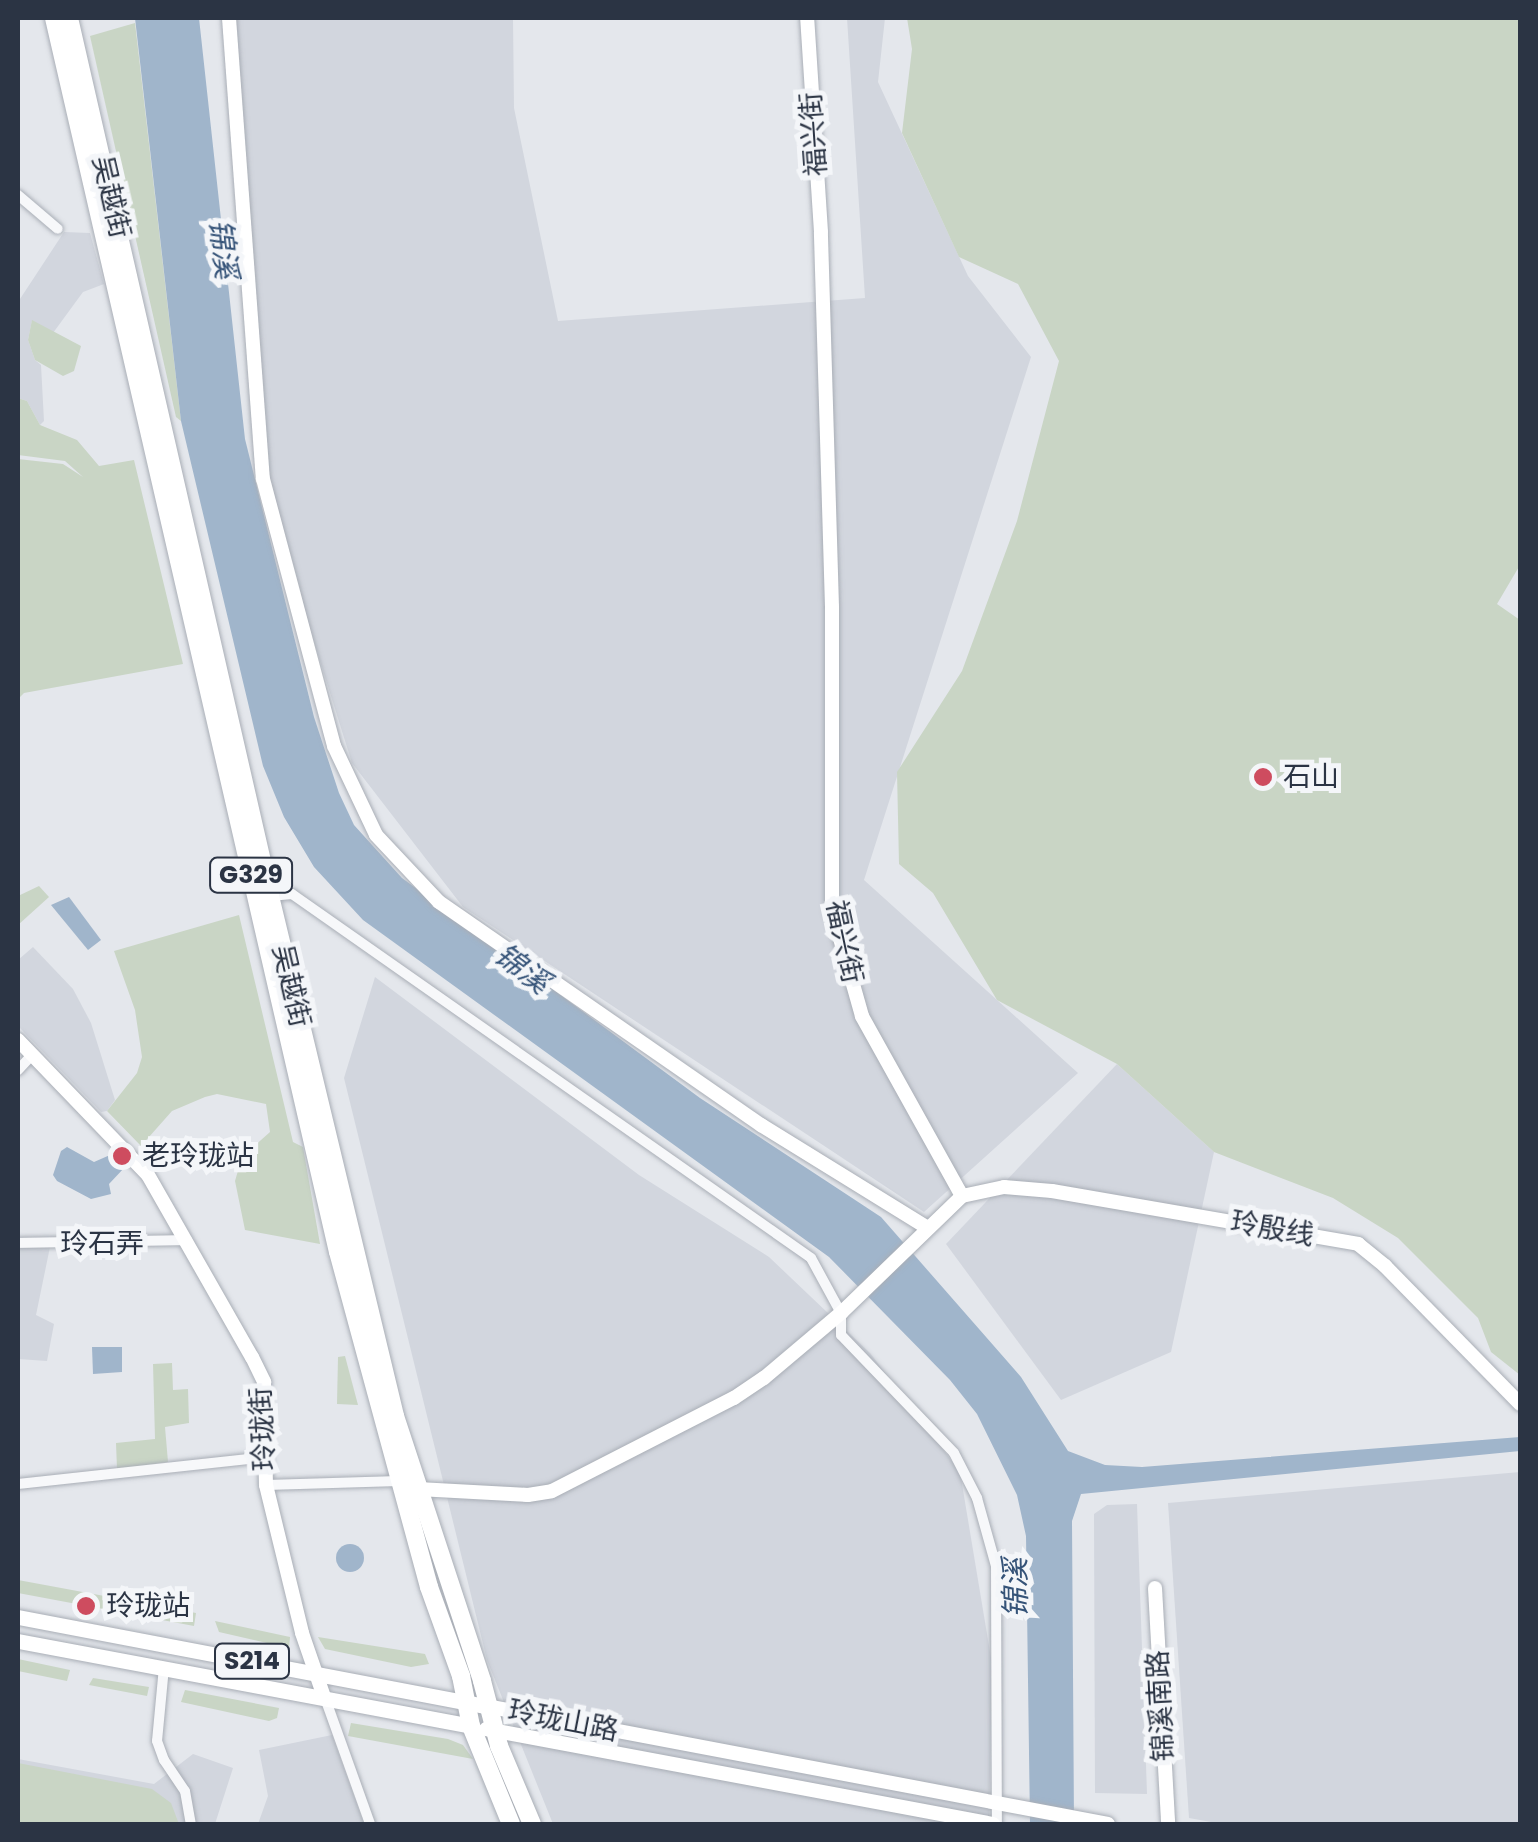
<!DOCTYPE html>
<html>
<head>
<meta charset="utf-8">
<style>
	body { margin:0 }
	#map { position:relative; width:1538px; height:1842px; overflow:hidden; background:#e4e7ec; font-family:Poppins,"Noto Sans SC",sans-serif }
	div>[style] { position:absolute }
	.built>* { inset:0; background:#d2d6de }
	.green>* { inset:0; background:#c9d5c5 }
	.water>* { inset:0; background:#a0b5cb }
	.round { border-radius:50% }
	.roads { filter:drop-shadow(0 0 2px #a9aeb6) drop-shadow(0 0 2px #a9aeb6) }
	.street>* { height:10px; margin:-5px; padding:0 5px; transform-origin:5px; border-radius:5px; background:#f7f8fa }
	.secondary>* { height:14px; margin:-7px; padding:0 7px; transform-origin:7px; border-radius:7px; background:#fff }
	.primary>* { height:15px; margin:-7.5px; padding:0 7.5px; transform-origin:7.5px; border-radius:7.5px; background:#fff }
	.highway>* { height:18px; margin:-9px; padding:0 9px; transform-origin:9px; border-radius:9px; background:#fff }
	.dots>* { width:28px; height:28px; translate:-50% -50%; box-sizing:border-box; border:5px solid #f4f6f9; border-radius:50% }
	span { translate:-50% -50%; white-space:nowrap; text-align:center; line-height:1.15; -webkit-text-stroke:10px #f4f6f9; paint-order:stroke }
	.shield-label span { padding:2px 8px; background:#f4f6f9; border:2px solid; border-radius:8px; -webkit-text-stroke-width:0 }
	.shield-label { font-size:25px; color:#2b3444; font-weight:700 }
	.street-label { font-size:28px; color:#2b3444 }
	.poi-label { font-size:28px; color:#2b3444 }
	.left { translate:0 -50%; text-align:left }
	.water-label { font-size:30px; color:#355378; font-style:italic }
	.frame { position:absolute; inset:0; border:20px solid #2b3444; pointer-events:none }
</style>
</head>
<body>
<div id="map">
	<div class="built">
		<div style="clip-path:polygon(235px 18px,513px 18px,514px 108px,558px 321px,865px 298px,847px 18px,885px 18px,878px 82px,968px 276px,1031px 357px,864px 880px,1078px 1073px,924px 1212px,463px 907px,352px 763px,258px 463px)"></div>
		<div style="clip-path:polygon(64px 232px,90px 233px,104px 284px,83px 292px,53px 333px,32px 321px,28px 340px,35px 360px,41px 365px,44px 421px,40px 425px,27px 401px,18px 398px,18px 310px,20px 299px)"></div>
		<div style="clip-path:polygon(33px 947px,73px 989px,91px 1023px,115px 1100px,107px 1111px,101px 1112px,18px 1026px,18px 960px)"></div>
		<div style="clip-path:polygon(375px 977px,639px 1175px,769px 1257px,870px 1353px,960px 1472px,992px 1664px,989px 1824px,553px 1824px,487px 1660px,344px 1078px)"></div>
		<div style="clip-path:polygon(1117px 1064px,1214px 1152px,1171px 1352px,1061px 1400px,946px 1244px)"></div>
		<div style="clip-path:polygon(18px 1247px,50px 1247px,36px 1315px,54px 1324px,47px 1361px,18px 1359px,18px 1396px)"></div>
		<div style="clip-path:polygon(1520px 1472px,1520px 1824px,1222px 1824px,1189px 1818px,1168px 1503px)"></div>
		<div style="clip-path:polygon(1137px 1504px,1147px 1794px,1095px 1793px,1094px 1514px,1107px 1505px)"></div>
		<div style="clip-path:polygon(332px 1735px,364px 1824px,258px 1824px,268px 1796px,259px 1750px)"></div>
		<div style="clip-path:polygon(193px 1754px,233px 1768px,215px 1824px,18px 1824px,18px 1759px,154px 1784px)"></div>
	</div>
	<div class="green">
		<div style="clip-path:polygon(907px 18px,1520px 18px,1520px 565px,1497px 604px,1520px 620px,1520px 1375px,1491px 1352px,1478px 1318px,1398px 1238px,1333px 1198px,1214px 1152px,1117px 1064px,997px 1000px,933px 893px,899px 864px,897px 772px,962px 671px,1017px 521px,1059px 361px,1018px 284px,959px 257px,902px 133px,912px 49px)"></div>
		<div style="clip-path:polygon(135px 23px,181px 421px,176px 417px,90px 36px)"></div>
		<div style="clip-path:polygon(32px 320px,81px 346px,74px 371px,63px 376px,35px 360px,28px 340px)"></div>
		<div style="clip-path:polygon(18px 398px,27px 401px,40px 425px,77px 440px,99px 466px,134px 460px,183px 664px,24px 693px,18px 699px,18px 459px,63px 464px,83px 477px,65px 461px,18px 455px)"></div>
		<div style="clip-path:polygon(39px 886px,49px 897px,18px 925px,18px 896px)"></div>
		<div style="clip-path:polygon(239px 915px,293px 1142px,303px 1147px,320px 1244px,245px 1230px,235px 1181px,242px 1157px,270px 1132px,266px 1104px,217px 1094px,205px 1097px,172px 1111px,141px 1146px,107px 1111px,137px 1073px,142px 1057px,135px 1010px,114px 951px)"></div>
		<div style="clip-path:polygon(345px 1356px,358px 1405px,337px 1404px,338px 1357px)"></div>
		<div style="clip-path:polygon(172px 1363px,173px 1390px,188px 1389px,189px 1423px,165px 1427px,168px 1462px,117px 1469px,116px 1443px,155px 1439px,153px 1364px)"></div>
		<div style="clip-path:polygon(18px 1580px,196px 1613px,194px 1626px,18px 1593px)"></div>
		<div style="clip-path:polygon(215px 1621px,290px 1637px,289px 1648px,219px 1632px)"></div>
		<div style="clip-path:polygon(318px 1637px,425px 1654px,429px 1664px,411px 1667px,325px 1649px)"></div>
		<div style="clip-path:polygon(18px 1659px,70px 1670px,67px 1681px,18px 1671px)"></div>
		<div style="clip-path:polygon(93px 1678px,149px 1687px,147px 1696px,89px 1685px)"></div>
		<div style="clip-path:polygon(185px 1690px,279px 1708px,277px 1718px,269px 1721px,181px 1702px)"></div>
		<div style="clip-path:polygon(351px 1723px,448px 1739px,463px 1745px,473px 1759px,348px 1736px)"></div>
		<div style="clip-path:polygon(18px 1763px,152px 1789px,171px 1803px,179px 1824px,18px 1824px)"></div>
	</div>
	<div class="water">
		<div style="clip-path:polygon(135px 18px,199px 18px,245px 439px,314px 717px,339px 793px,354px 825px,402px 878px,700px 1098px,881px 1217px,1021px 1377px,1068px 1451px,1105px 1465px,1142px 1467px,1520px 1437px,1520px 1451px,1081px 1494px,1072px 1521px,1074px 1824px,1030px 1824px,1026px 1536px,1017px 1495px,977px 1414px,950px 1380px,829px 1257px,363px 920px,314px 867px,284px 817px,263px 766px,181px 421px)"></div>
		<div style="clip-path:polygon(69px 897px,101px 940px,88px 950px,51px 905px)"></div>
		<div style="clip-path:polygon(67px 1147px,94px 1162px,110px 1155px,125px 1167px,109px 1184px,111px 1194px,91px 1199px,57px 1181px,53px 1175px,61px 1151px)"></div>
		<div style="clip-path:polygon(92px 1347px,122px 1347px,122px 1372px,93px 1374px)"></div>
		<div class="round" style="left:336px;top:1544px;width:28px;height:28px"></div>
	</div>
	<div class="roads">
		<div class="street">
			<div style="left:18px;top:195px;width:52px;rotate:40.4deg"></div>
			<div style="left:270px;top:896px;width:22px;rotate:-5deg"></div>
			<div style="left:292px;top:894px;width:634px;rotate:35.04deg"></div>
			<div style="left:811px;top:1258px;width:63px;rotate:61.4deg"></div>
			<div style="left:841px;top:1313px;width:22px;rotate:90deg"></div>
			<div style="left:841px;top:1335px;width:163px;rotate:46.2deg"></div>
			<div style="left:954px;top:1453px;width:51px;rotate:62.9deg"></div>
			<div style="left:977px;top:1498px;width:71px;rotate:74.4deg"></div>
			<div style="left:996px;top:1566px;width:258px;rotate:89.8deg"></div>
			<div style="left:18px;top:1070px;width:21px;rotate:-47deg"></div>
			<div style="left:18px;top:1243px;width:169px;rotate:-1deg"></div>
			<div style="left:18px;top:1484px;width:248px;rotate:-6.2deg"></div>
			<div style="left:266px;top:1485px;width:133px;rotate:-1.7deg"></div>
			<div style="left:164px;top:1667px;width:74px;rotate:95.4deg"></div>
			<div style="left:157px;top:1741px;width:20px;rotate:70deg"></div>
			<div style="left:164px;top:1760px;width:37px;rotate:56deg"></div>
			<div style="left:185px;top:1791px;width:34px;rotate:80deg"></div>
			<div style="left:325px;top:1698px;width:134px;rotate:70.3deg"></div>
		</div>
		<div class="secondary">
			<div style="left:229px;top:18px;width:462px;rotate:85.8deg"></div>
			<div style="left:263px;top:479px;width:276px;rotate:75.1deg"></div>
			<div style="left:334px;top:746px;width:98px;rotate:64.7deg"></div>
			<div style="left:376px;top:835px;width:92px;rotate:46.8deg"></div>
			<div style="left:439px;top:902px;width:392px;rotate:34.7deg"></div>
			<div style="left:761px;top:1125px;width:196px;rotate:31.7deg"></div>
			<div style="left:18px;top:1040px;width:187px;rotate:46.1deg"></div>
			<div style="left:148px;top:1175px;width:210px;rotate:60.3deg"></div>
			<div style="left:252px;top:1357px;width:28px;rotate:64deg"></div>
			<div style="left:264px;top:1382px;width:103px;rotate:88.9deg"></div>
			<div style="left:266px;top:1485px;width:152px;rotate:76.3deg"></div>
			<div style="left:302px;top:1633px;width:68px;rotate:71deg"></div>
			<div style="left:962px;top:1196px;width:43px;rotate:-12.1deg"></div>
			<div style="left:1004px;top:1187px;width:48px;rotate:4.8deg"></div>
			<div style="left:1052px;top:1191px;width:311px;rotate:9.8deg"></div>
			<div style="left:1358px;top:1244px;width:35px;rotate:39deg"></div>
			<div style="left:1385px;top:1266px;width:193px;rotate:45.6deg"></div>
			<div style="left:418px;top:1489px;width:110px;rotate:3.1deg"></div>
			<div style="left:528px;top:1495px;width:24px;rotate:-9deg"></div>
			<div style="left:552px;top:1491px;width:204px;rotate:-27.1deg"></div>
			<div style="left:734px;top:1398px;width:36px;rotate:-34deg"></div>
			<div style="left:764px;top:1378px;width:101px;rotate:-40.2deg"></div>
			<div style="left:841px;top:1313px;width:168px;rotate:-44deg"></div>
			<div style="left:962px;top:1196px;width:206px;rotate:-119.1deg"></div>
			<div style="left:862px;top:1016px;width:110px;rotate:-105.8deg"></div>
			<div style="left:832px;top:910px;width:303px;rotate:-90deg"></div>
			<div style="left:832px;top:607px;width:375px;rotate:-91.7deg"></div>
			<div style="left:821px;top:232px;width:214px;rotate:-93.7deg"></div>
			<div style="left:1155px;top:1588px;width:236px;rotate:86.8deg"></div>
			<div style="left:486px;top:1706px;width:633px;rotate:10.74deg"></div>
			<div style="left:486px;top:1729px;width:516px;rotate:10.61deg"></div>
		</div>
		<div class="primary">
			<div style="left:18px;top:1617px;width:476px;rotate:10.8deg"></div>
			<div style="left:18px;top:1641px;width:461px;rotate:10.6deg"></div>
		</div>
		<div class="highway">
			<div style="left:54px;top:18px;width:1266px;rotate:77.04deg"></div>
			<div style="left:338px;top:1252px;width:347px;rotate:74.8deg"></div>
			<div style="left:429px;top:1587px;width:95px;rotate:70.2deg"></div>
			<div style="left:461px;top:1676px;width:51px;rotate:78.7deg"></div>
			<div style="left:471px;top:1726px;width:106px;rotate:67.8deg"></div>
			<div style="left:69px;top:18px;width:901px;rotate:77.11deg"></div>
			<div style="left:270px;top:896px;width:535px;rotate:76.48deg"></div>
			<div style="left:395px;top:1416px;width:279px;rotate:71.8deg"></div>
			<div style="left:482px;top:1681px;width:67px;rotate:75.3deg"></div>
			<div style="left:499px;top:1746px;width:85px;rotate:67.1deg"></div>
		</div>
	</div>
	<div class="dots">
		<div style="left:1263px;top:777px;background:#ce4c5f"></div>
		<div style="left:122px;top:1156px;background:#ce4c5f"></div>
		<div style="left:86px;top:1606px;background:#ce4c5f"></div>
	</div>
	<div class="shield-label">
		<span style="left:251px;top:875px">G329</span>
		<span style="left:252px;top:1661px">S214</span>
	</div>
	<div class="street-label">
		<span style="left:814px;top:134px;rotate:-94deg">福兴街</span>
		<span style="left:111px;top:197px;rotate:77deg">吴越街</span>
		<span style="left:844px;top:942px;rotate:78deg">福兴街</span>
		<span style="left:291px;top:986px;rotate:77deg">吴越街</span>
		<span style="left:1272px;top:1229px;rotate:10deg">玲殷线</span>
		<span style="left:102px;top:1244px">玲石弄</span>
		<span style="left:263px;top:1429px;rotate:-93deg">玲珑街</span>
		<span style="left:1161px;top:1706px;rotate:-93deg">锦溪南路</span>
		<span style="left:563px;top:1721px;rotate:11deg">玲珑山路</span>
	</div>
	<div class="poi-label">
		<span class="left" style="left:1283px;top:777px">石山</span>
		<span class="left" style="left:142px;top:1156px">老玲珑站</span>
		<span class="left" style="left:106px;top:1606px">玲珑站</span>
	</div>
	<div class="water-label">
		<span style="left:223px;top:249px;rotate:83deg">锦溪</span>
		<span style="left:522px;top:969px;rotate:37deg">锦溪</span>
		<span style="left:1016px;top:1588px;rotate:-91deg">锦溪</span>
	</div>
	<div class="frame"></div>
</div>
</body>
</html>
